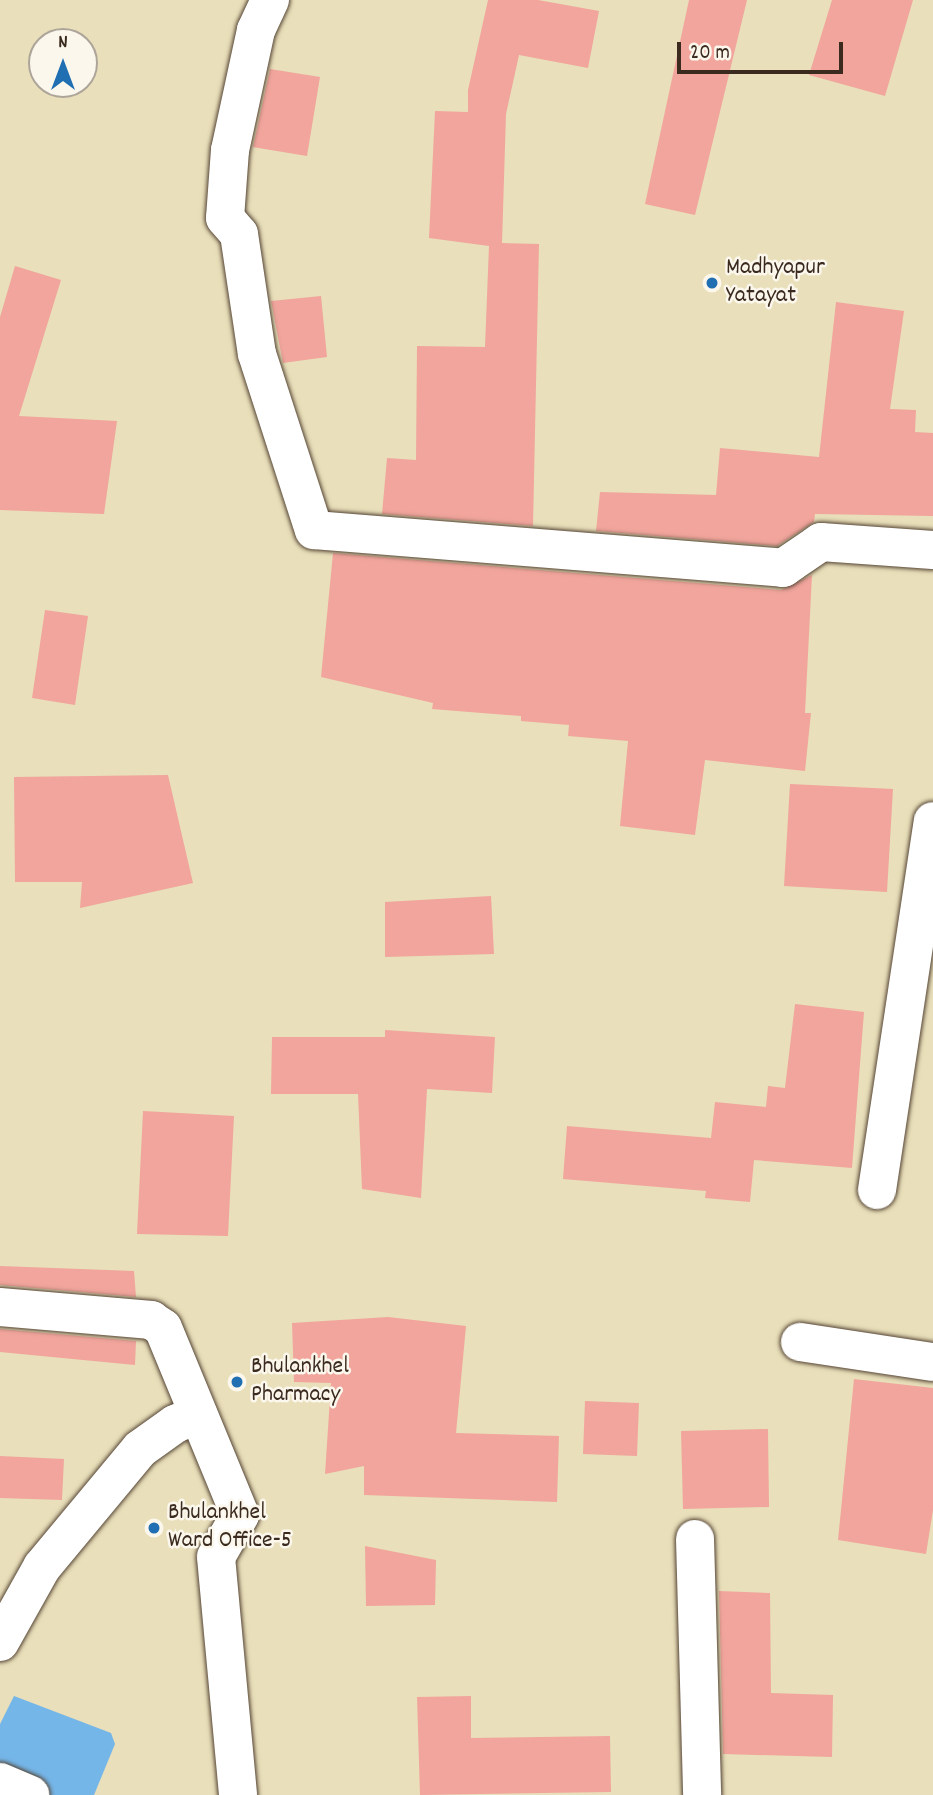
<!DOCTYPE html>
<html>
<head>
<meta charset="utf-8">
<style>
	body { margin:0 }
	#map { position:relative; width:933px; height:1795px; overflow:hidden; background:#e9dfba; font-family:Dekko,sans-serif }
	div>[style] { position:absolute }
	.water>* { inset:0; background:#75b6e9 }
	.building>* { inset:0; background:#f1a59c }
	.roads { filter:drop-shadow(0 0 2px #554535) drop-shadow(0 0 2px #554535) }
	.street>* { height:38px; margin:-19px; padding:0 19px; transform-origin:19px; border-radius:19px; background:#fff }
	.dots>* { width:19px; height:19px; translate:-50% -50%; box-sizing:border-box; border:4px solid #fbf7ec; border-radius:50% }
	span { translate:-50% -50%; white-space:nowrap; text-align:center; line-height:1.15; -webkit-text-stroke:5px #fbf7ec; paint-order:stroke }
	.poi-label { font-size:24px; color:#3b2a1e }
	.left { translate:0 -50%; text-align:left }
	.north { position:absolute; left:28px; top:28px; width:70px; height:70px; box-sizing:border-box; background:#fbf7ec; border:2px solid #aea59a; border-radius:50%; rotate:0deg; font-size:19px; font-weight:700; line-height:28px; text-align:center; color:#3b2a1e }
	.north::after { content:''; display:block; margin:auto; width:24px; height:32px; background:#1f6fb2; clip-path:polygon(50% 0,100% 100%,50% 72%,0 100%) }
	.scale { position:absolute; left:677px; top:42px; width:166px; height:32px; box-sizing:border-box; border:4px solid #3b2a1e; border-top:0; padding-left:9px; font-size:21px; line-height:24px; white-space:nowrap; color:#3b2a1e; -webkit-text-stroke:5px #fbf7ec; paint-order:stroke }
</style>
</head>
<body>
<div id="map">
	<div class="water">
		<div style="clip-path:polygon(14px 1696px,111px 1733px,115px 1744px,94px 1795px,39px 1795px,0 1779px,0 1724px)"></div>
	</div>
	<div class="building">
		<div style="clip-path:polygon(488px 0,538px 0,599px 11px,588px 68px,519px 55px,506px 114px,502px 243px,539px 244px,533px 526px,382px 514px,387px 458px,416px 460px,417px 346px,485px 347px,489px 246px,429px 238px,435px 111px,468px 112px,468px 90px)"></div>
		<div style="clip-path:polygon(689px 0,747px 0,695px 215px,645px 204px)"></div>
		<div style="clip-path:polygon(832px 0,913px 0,885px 96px,809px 75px)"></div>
		<div style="clip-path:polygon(270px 69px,320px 77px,307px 156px,253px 147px)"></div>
		<div style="clip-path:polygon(15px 266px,61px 280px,19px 416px,117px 421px,104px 514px,0 510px,0 317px)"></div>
		<div style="clip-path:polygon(321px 296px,327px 357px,283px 363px,271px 301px)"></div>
		<div style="clip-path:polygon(836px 302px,904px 311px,890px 409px,916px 410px,915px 432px,933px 433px,933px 516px,815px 514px,814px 522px,777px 546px,596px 531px,600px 492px,716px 495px,720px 448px,819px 457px)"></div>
		<div style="clip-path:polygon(333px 553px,781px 590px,812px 575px,805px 713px,811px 713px,805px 771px,705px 760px,695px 835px,620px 826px,628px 741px,568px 736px,569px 725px,521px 721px,521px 716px,432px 709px,433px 703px,321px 677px)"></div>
		<div style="clip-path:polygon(45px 610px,88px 616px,75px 705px,32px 698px)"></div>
		<div style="clip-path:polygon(168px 775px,193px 883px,80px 908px,82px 882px,15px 882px,14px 777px)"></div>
		<div style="clip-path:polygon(790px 784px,893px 789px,887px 892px,784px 886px)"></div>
		<div style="clip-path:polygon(491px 896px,494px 954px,385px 957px,385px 902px)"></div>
		<div style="clip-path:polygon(795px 1004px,864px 1012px,852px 1168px,754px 1160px,750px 1202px,705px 1198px,706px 1191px,563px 1179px,567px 1126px,711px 1138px,715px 1102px,766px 1107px,768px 1086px,785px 1088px)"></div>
		<div style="clip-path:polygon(385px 1030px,495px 1037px,492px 1093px,427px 1089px,421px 1198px,362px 1189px,358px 1094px,271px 1094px,272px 1037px,385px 1037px)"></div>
		<div style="clip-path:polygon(143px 1111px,234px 1116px,228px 1236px,137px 1234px)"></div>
		<div style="clip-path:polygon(0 1266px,134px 1271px,136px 1297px,0 1285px)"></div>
		<div style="clip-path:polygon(388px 1317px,466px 1326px,456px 1433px,559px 1436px,557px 1502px,364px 1495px,364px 1466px,325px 1474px,331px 1383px,294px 1382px,292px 1323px)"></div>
		<div style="clip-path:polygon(0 1329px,136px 1341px,135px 1365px,0 1352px)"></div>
		<div style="clip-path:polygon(854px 1379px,933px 1388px,933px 1510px,926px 1554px,838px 1540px)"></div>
		<div style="clip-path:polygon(585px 1401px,639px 1403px,637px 1456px,583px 1454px)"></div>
		<div style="clip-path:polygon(768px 1429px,769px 1507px,683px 1509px,681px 1431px)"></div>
		<div style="clip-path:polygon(0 1456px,64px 1459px,62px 1500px,0 1498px)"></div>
		<div style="clip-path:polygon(365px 1546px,436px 1560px,435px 1605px,366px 1606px)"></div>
		<div style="clip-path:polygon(719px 1591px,770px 1593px,771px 1693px,833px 1695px,832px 1757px,723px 1754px)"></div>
		<div style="clip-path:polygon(471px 1696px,471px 1738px,610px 1736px,611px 1792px,420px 1795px,417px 1697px)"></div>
	</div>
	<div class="roads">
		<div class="street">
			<div style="left:270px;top:0;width:33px;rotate:115deg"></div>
			<div style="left:256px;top:30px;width:123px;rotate:102.2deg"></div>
			<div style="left:230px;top:150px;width:68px;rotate:94.2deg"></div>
			<div style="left:225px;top:218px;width:21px;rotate:49deg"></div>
			<div style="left:239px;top:234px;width:121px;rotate:81.5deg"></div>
			<div style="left:257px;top:354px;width:185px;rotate:72.1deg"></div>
			<div style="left:314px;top:530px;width:471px;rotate:4.6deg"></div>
			<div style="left:783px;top:568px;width:46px;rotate:-34.4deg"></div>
			<div style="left:821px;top:542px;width:112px;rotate:4.1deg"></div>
			<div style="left:877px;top:1190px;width:373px;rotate:-81.4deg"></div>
			<div style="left:0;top:1307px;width:152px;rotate:4.9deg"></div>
			<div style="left:151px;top:1320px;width:14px;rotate:34deg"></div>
			<div style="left:163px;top:1328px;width:202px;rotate:67.6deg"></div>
			<div style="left:240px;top:1515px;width:48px;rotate:119.7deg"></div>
			<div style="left:216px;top:1557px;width:239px;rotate:84.7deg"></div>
			<div style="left:800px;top:1342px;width:134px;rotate:8.6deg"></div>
			<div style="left:695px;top:1539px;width:256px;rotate:88.4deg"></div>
			<div style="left:0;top:1642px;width:86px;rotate:-60.8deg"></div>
			<div style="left:42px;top:1567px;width:153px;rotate:-50.3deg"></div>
			<div style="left:140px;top:1449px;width:43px;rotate:-35.5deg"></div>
			<div style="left:175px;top:1424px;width:25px;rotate:-23deg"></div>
			<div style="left:0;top:1782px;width:33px;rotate:23deg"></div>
		</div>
	</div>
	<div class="dots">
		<div style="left:712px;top:283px;background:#1f6fb2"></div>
		<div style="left:237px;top:1382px;background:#1f6fb2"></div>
		<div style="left:154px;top:1528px;background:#1f6fb2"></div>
	</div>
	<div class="poi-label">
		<span class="left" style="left:726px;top:283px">Madhyapur<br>Yatayat</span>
		<span class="left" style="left:251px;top:1382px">Bhulankhel<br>Pharmacy</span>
		<span class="left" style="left:168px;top:1528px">Bhulankhel<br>Ward Office-5</span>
	</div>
	<div class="north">N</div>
	<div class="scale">20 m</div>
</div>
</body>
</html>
